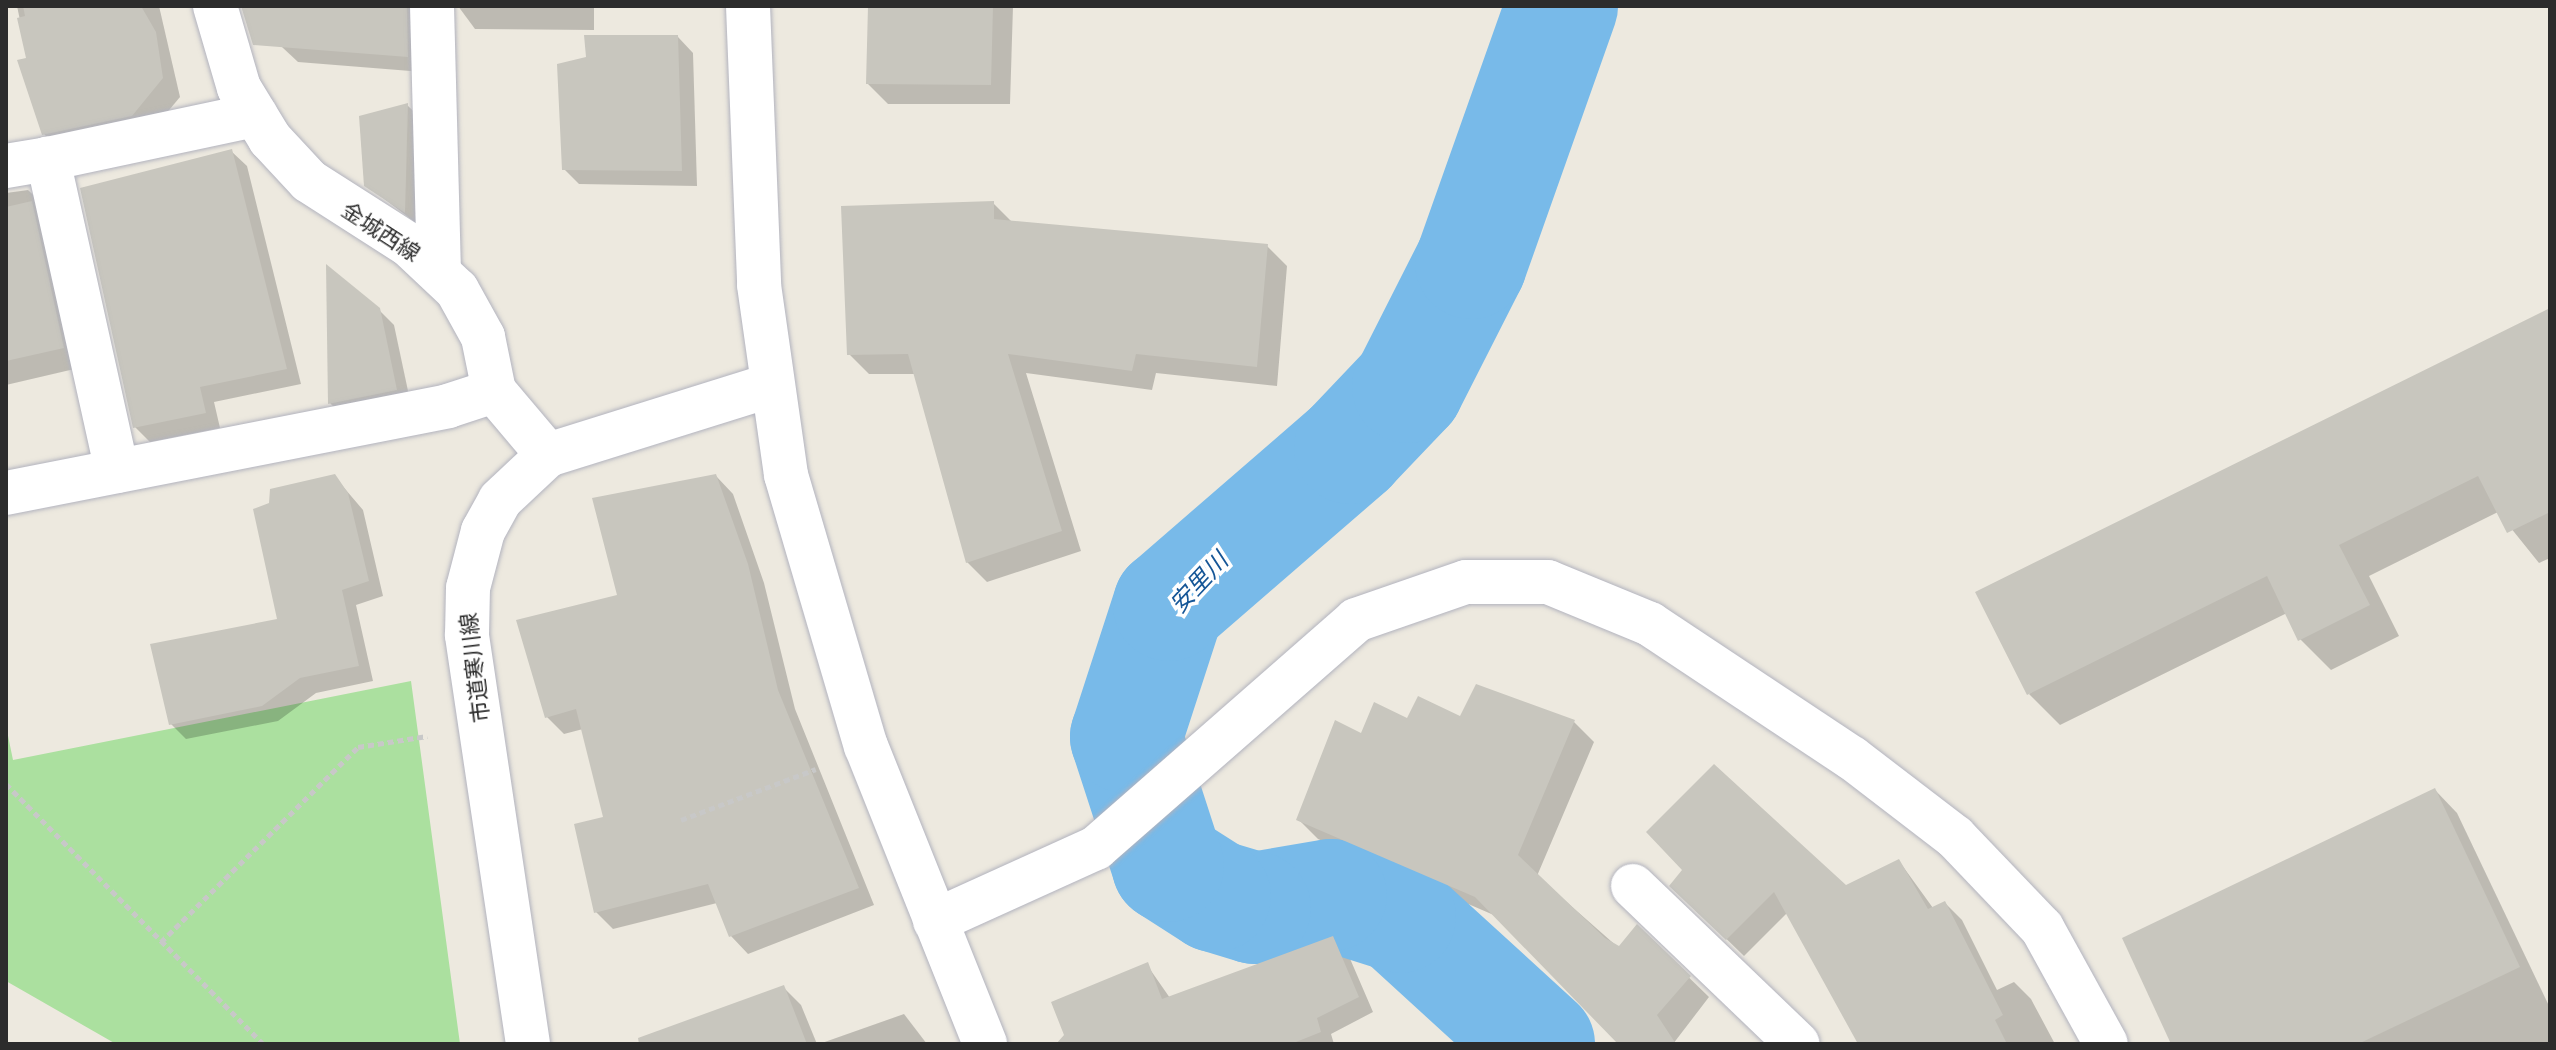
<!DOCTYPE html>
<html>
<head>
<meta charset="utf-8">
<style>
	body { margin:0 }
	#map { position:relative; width:2556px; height:1050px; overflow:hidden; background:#ede9df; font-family:Lato,"Noto Sans JP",sans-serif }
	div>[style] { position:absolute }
	.green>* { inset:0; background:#abe09f }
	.shadow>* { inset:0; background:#0003 }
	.river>* { height:112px; margin:-56px; padding:0 56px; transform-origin:56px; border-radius:56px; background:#78bae9 }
	.building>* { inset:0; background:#c8c6be }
	.path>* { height:5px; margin-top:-2.5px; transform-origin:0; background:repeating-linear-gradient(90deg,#c8c8c8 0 6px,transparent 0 10px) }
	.roads { filter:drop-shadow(0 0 2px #b2b3be) drop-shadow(0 0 2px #b2b3be) }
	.street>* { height:44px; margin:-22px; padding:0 22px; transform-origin:22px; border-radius:22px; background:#fff }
	.secondary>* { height:44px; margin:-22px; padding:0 22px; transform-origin:22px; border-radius:22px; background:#fff }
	span { translate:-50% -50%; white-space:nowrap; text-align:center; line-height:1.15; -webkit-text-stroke:7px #fff; paint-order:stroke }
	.street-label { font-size:22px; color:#2c2c2c }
	.water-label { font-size:24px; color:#155697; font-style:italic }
	.frame { position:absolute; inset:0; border:8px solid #2c2c2c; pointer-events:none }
</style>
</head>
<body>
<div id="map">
	<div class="green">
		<div style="clip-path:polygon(411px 681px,460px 1044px,116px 1044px,6px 981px,6px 726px,13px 760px)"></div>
	</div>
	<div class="shadow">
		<div style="clip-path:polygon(17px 6px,159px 6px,180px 97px,150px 133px,61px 151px,44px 134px)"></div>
		<div style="clip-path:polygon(282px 6px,431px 6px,423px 72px,298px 62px,282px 47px)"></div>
		<div style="clip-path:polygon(458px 6px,594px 6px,594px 30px,475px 29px)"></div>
		<div style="clip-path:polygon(870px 6px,1013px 6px,1010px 104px,888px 104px,868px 84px)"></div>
		<div style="clip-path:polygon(678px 37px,693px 53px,697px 186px,579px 184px,564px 169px)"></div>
		<div style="clip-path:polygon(407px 105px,423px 120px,420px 226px,366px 185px)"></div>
		<div style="clip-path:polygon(231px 151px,247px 166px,301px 384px,214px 402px,220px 428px,150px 442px,135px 427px)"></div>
		<div style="clip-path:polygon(28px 190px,48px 209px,83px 367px,6px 385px,6px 193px)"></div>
		<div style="clip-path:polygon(993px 203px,1013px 223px,1267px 246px,1287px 266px,1277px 386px,1156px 373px,1152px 390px,1026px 373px,1081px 551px,987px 582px,967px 562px,916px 374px,869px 374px,849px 354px)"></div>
		<div style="clip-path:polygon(378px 309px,394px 325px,411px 405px,345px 419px,330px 403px)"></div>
		<div style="clip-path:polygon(2550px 310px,2550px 558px,2539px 563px,2498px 512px,2369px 576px,2399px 636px,2331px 670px,2300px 639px,2287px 613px,2060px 725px,2029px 694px)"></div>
		<div style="clip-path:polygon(334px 476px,363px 510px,383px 596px,356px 605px,373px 681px,316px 693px,278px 721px,186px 739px,171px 724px,280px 621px)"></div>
		<div style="clip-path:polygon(716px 476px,733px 494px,764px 583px,795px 709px,874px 905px,748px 954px,731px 936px,717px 903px,613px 929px,596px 912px,606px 819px,583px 729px,564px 734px,547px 717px,619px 597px)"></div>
		<div style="clip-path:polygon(1408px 720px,1574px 722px,1594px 742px,1537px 876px,1620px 949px,1637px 927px,1709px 997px,1673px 1044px,1621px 1044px,1496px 916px,1318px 839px,1298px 819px,1362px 736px)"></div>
		<div style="clip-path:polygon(2435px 790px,2457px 813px,2550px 1008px,2550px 1044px,2173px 1044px)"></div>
		<div style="clip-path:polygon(1899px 861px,1933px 908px,1945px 903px,1962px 920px,1997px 990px,2014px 982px,2031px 999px,2055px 1044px,1891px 1044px,1788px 912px,1744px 956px,1671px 885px,1846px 887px)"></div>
		<div style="clip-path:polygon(1333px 939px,1348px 954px,1373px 1012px,1331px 1034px,1334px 1044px,1070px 1044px,1147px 965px,1170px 998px)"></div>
		<div style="clip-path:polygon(783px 987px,801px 1005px,817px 1044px,737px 1044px)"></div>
		<div style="clip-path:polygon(904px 1014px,927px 1044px,819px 1044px)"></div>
	</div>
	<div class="river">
		<div style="left:1539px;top:1044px;width:188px;rotate:-137.6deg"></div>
		<div style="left:1400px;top:917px;width:72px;rotate:-162.3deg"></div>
		<div style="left:1331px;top:895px;width:77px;rotate:170.3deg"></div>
		<div style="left:1255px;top:908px;width:42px;rotate:-163.3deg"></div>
		<div style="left:1215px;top:896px;width:56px;rotate:-147.4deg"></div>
		<div style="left:1168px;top:866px;width:136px;rotate:-108deg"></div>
		<div style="left:1126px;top:737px;width:139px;rotate:-72deg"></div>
		<div style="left:1169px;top:605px;width:240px;rotate:-40.9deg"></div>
		<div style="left:1350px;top:448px;width:84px;rotate:-46.4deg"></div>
		<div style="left:1408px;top:387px;width:139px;rotate:-63.1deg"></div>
		<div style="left:1471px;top:263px;width:273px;rotate:-70.5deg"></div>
	</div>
	<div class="building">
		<div style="clip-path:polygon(23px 6px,141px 6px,156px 32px,163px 78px,132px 116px,42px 135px,17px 60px,26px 58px,17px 18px,25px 16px)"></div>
		<div style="clip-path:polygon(241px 6px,407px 6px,408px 57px,253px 45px)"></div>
		<div style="clip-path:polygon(868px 6px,993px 6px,991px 85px,866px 84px)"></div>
		<div style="clip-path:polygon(584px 35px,678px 35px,682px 171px,562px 170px,557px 64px,586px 57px)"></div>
		<div style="clip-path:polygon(408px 103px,405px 213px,364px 186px,359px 116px)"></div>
		<div style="clip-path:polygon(232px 149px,287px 369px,200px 387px,206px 413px,133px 428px,80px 188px)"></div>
		<div style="clip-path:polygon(32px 201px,64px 348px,6px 361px,6px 207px)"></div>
		<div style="clip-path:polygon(994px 201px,994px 219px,1268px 244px,1257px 367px,1136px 354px,1132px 371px,1008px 354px,1062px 531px,966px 563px,908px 354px,847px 355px,841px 206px)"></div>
		<div style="clip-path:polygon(326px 264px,380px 308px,397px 390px,328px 404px)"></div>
		<div style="clip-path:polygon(2550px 308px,2550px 512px,2507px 533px,2478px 476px,2339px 545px,2370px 605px,2298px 641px,2267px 576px,2027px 695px,1975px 592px)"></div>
		<div style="clip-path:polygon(335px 474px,348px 493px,369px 581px,342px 590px,359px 666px,300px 678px,262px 706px,169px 725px,150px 644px,277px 619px,253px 509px,269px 503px,270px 489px)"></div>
		<div style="clip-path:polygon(716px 474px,748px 564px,778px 690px,859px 888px,729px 937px,708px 884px,594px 913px,574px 824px,603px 817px,576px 709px,545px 718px,516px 620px,617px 595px,592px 498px)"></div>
		<div style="clip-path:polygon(1476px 684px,1575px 720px,1518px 855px,1605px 938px,1619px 946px,1637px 924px,1691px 976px,1657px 1015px,1676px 1044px,1618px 1044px,1475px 897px,1296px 820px,1335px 720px,1361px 733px,1374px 702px,1407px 718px,1418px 696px,1460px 716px)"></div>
		<div style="clip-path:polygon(1714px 764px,1846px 885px,1899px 859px,1928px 909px,1945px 901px,2003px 1015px,1995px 1020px,2007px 1044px,1858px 1044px,1774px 892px,1726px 940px,1669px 886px,1682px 870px,1646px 832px)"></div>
		<div style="clip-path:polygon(2435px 788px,2520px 967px,2358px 1044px,2171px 1044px,2122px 938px)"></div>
		<div style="clip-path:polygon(1333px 936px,1359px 997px,1317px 1018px,1321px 1032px,1291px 1044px,1056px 1044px,1064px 1035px,1051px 1002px,1148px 962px,1162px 999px)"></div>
		<div style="clip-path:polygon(784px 985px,807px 1044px,639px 1044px,638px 1038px)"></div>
	</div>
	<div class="path">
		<div style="left:6px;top:784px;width:366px;rotate:45.3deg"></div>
		<div style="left:681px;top:820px;width:144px;rotate:-20.7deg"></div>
		<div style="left:161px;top:942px;width:277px;rotate:-44.7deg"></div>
		<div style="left:358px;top:747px;width:70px;rotate:-9.1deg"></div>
	</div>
	<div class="roads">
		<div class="street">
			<div style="left:215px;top:6px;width:85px;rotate:73.7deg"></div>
			<div style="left:239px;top:88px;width:60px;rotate:58.7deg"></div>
			<div style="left:270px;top:139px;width:57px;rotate:47.1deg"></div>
			<div style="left:309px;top:181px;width:119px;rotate:32.6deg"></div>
			<div style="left:409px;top:245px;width:66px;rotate:43.2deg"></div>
			<div style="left:457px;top:290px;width:54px;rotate:61deg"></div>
			<div style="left:483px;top:337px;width:55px;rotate:78.5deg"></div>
			<div style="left:494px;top:391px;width:84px;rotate:49.8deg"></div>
			<div style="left:432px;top:6px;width:265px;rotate:88.5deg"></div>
			<div style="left:6px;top:166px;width:43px;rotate:-9.5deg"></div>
			<div style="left:117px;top:471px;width:320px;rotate:-102.5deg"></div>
			<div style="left:48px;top:159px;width:212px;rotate:-12deg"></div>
			<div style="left:6px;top:493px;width:450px;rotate:-11.1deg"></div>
			<div style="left:448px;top:406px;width:48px;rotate:-18.1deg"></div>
			<div style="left:1633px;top:886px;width:228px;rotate:43.8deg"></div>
			<div style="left:935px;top:921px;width:177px;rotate:-24.4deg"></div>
			<div style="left:1096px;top:848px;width:346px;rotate:-41.2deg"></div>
			<div style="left:1356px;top:620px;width:116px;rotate:-19.1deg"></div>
			<div style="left:1466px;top:582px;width:82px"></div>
			<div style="left:1548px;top:582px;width:110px;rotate:22.4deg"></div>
			<div style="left:1650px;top:624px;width:242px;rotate:33.6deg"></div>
			<div style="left:1852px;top:758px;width:130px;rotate:37.5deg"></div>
			<div style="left:1955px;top:837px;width:126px;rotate:46.3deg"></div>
			<div style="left:2042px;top:928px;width:132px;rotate:61.1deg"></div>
		</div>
		<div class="secondary">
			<div style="left:748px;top:6px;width:279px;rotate:87.7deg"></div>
			<div style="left:759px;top:285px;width:192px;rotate:81.9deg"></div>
			<div style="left:786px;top:475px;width:283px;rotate:73.6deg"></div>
			<div style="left:866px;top:746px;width:321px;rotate:68.2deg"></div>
			<div style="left:528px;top:1044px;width:414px;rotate:-98.5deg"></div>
			<div style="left:467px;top:635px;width:47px;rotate:-88.8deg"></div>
			<div style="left:468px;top:588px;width:59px;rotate:-75.3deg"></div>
			<div style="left:483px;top:531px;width:35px;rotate:-61deg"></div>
			<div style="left:500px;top:500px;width:66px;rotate:-43.2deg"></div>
			<div style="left:548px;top:455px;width:235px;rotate:-17.4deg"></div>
		</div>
	</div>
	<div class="street-label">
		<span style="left:381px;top:231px;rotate:33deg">金城西線</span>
		<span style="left:474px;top:668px;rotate:-97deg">市道寒川線</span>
	</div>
	<div class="water-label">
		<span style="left:1198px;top:582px;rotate:-47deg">安里川</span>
	</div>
	<div class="frame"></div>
</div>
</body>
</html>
